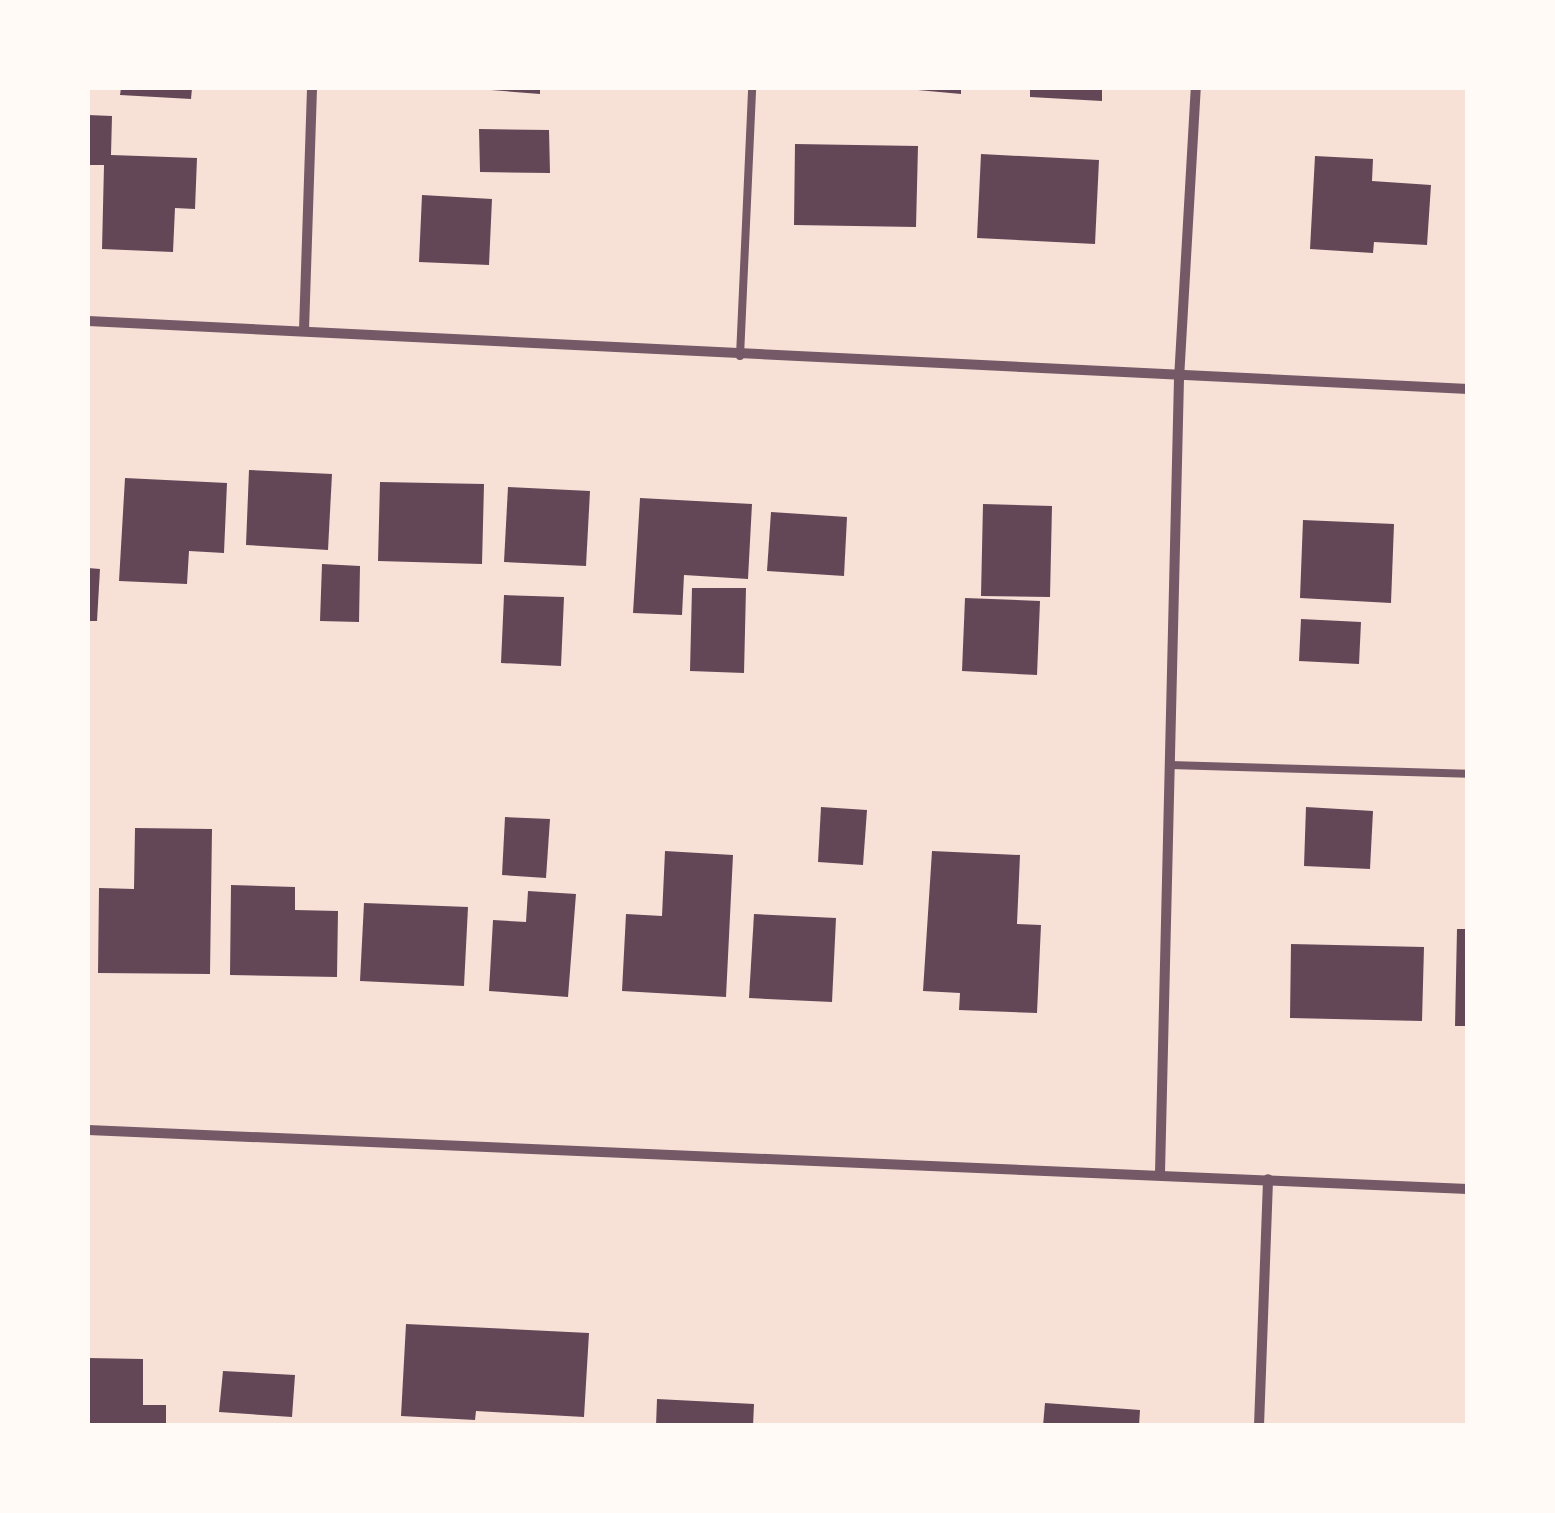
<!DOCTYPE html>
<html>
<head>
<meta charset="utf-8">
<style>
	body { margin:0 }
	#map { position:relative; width:1555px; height:1513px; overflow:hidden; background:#f7e1d7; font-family:"Noto Sans",sans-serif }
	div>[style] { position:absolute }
	.building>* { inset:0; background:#644757 }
	.service>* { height:8px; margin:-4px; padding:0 4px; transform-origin:4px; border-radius:4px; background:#755966 }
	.minor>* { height:10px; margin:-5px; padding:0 5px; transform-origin:5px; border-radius:5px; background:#755966 }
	span { translate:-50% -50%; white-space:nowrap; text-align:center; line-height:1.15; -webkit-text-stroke:10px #fffaf5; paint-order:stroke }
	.frame { position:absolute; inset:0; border:90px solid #fffaf5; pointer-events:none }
</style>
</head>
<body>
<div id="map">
	<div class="building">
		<div style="clip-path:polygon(121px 88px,192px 88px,191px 99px,120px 95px)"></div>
		<div style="clip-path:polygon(466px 88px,540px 88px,540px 94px)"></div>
		<div style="clip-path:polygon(896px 88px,961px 88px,961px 94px)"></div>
		<div style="clip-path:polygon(1030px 88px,1102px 88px,1102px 101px,1030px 97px)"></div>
		<div style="clip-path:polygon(88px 115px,112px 116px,111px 155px,197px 158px,195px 209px,175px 208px,173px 252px,102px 249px,104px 165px,88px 165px)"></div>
		<div style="clip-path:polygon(479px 129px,549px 130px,550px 173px,480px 172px)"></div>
		<div style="clip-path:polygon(795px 144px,918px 146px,916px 227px,794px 225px)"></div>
		<div style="clip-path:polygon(981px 154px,1099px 160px,1095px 244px,977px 238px)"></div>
		<div style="clip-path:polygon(1315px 156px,1373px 159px,1372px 181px,1431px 185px,1427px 245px,1374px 242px,1373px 253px,1310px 249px)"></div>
		<div style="clip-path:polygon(422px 195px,492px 199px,489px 265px,419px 262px)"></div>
		<div style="clip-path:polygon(249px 470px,332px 474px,328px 550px,246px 545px)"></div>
		<div style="clip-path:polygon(125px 478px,227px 483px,224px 553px,189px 551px,187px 584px,119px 581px)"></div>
		<div style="clip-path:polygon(380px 482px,484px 484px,482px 564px,378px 561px)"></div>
		<div style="clip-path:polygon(508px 487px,590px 491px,586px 566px,504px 562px)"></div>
		<div style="clip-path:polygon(640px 498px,752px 504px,748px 579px,684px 575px,682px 615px,633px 613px)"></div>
		<div style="clip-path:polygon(983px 504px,1052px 506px,1050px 597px,981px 596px)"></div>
		<div style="clip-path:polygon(771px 512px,847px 517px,844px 576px,767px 571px)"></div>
		<div style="clip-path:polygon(1303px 520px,1394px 524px,1391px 603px,1300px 598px)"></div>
		<div style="clip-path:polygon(322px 564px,360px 566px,359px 622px,320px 621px)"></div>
		<div style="clip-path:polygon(88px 568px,100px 569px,97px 621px,88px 621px)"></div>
		<div style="clip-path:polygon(692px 588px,746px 588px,744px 673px,690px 671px)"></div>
		<div style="clip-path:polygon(504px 595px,564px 597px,561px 666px,501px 663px)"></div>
		<div style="clip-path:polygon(965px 598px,1040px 601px,1037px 675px,962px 671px)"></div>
		<div style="clip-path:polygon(1301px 619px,1361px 622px,1359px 664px,1299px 661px)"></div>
		<div style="clip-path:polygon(821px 807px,867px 810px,863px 865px,818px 862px)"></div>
		<div style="clip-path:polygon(1306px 807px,1373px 811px,1370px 869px,1304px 866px)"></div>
		<div style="clip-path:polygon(505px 817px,550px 819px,546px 878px,502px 875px)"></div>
		<div style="clip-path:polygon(135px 828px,212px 829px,210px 974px,98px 973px,99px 888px,134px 889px)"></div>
		<div style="clip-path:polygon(665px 851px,733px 855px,726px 997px,622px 991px,626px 914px,662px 916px)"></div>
		<div style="clip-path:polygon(932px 851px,1020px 855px,1017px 924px,1041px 925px,1037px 1013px,959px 1010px,960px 993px,923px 991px)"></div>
		<div style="clip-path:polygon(231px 885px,295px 887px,295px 910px,338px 911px,337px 977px,230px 975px)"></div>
		<div style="clip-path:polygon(528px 891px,576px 894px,568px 997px,489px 991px,493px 920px,526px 922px)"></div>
		<div style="clip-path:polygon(364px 903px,468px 907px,464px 986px,360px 981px)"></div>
		<div style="clip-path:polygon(754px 914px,836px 918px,832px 1002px,749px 998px)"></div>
		<div style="clip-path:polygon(1457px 929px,1468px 929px,1468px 1026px,1455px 1026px)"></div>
		<div style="clip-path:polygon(1291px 944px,1424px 947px,1422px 1021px,1290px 1018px)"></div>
		<div style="clip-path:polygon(406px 1324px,589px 1333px,584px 1417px,476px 1411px,475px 1420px,401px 1416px)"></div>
		<div style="clip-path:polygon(88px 1358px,143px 1359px,143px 1405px,166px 1405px,166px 1426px,88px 1426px)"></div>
		<div style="clip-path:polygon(223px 1371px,295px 1375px,292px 1417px,219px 1412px)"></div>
		<div style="clip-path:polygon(657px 1399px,754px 1404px,753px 1426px,656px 1426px)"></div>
		<div style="clip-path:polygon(1045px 1403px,1140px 1410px,1139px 1426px,1043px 1426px)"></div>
	</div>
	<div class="service">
		<div style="left:740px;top:356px;width:268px;rotate:-87.4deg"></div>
		<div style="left:1170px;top:765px;width:298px;rotate:1.7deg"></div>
	</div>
	<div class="minor">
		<div style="left:88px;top:321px;width:1382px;rotate:2.82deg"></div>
		<div style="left:304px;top:330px;width:242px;rotate:-88.1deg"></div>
		<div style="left:88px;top:1130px;width:1381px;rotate:2.45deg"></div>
		<div style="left:1160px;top:1173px;width:794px;rotate:-88.63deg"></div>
		<div style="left:1179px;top:379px;width:291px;rotate:-86.7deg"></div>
		<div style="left:1259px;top:1426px;width:247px;rotate:-87.9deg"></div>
	</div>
	<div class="frame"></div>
</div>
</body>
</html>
